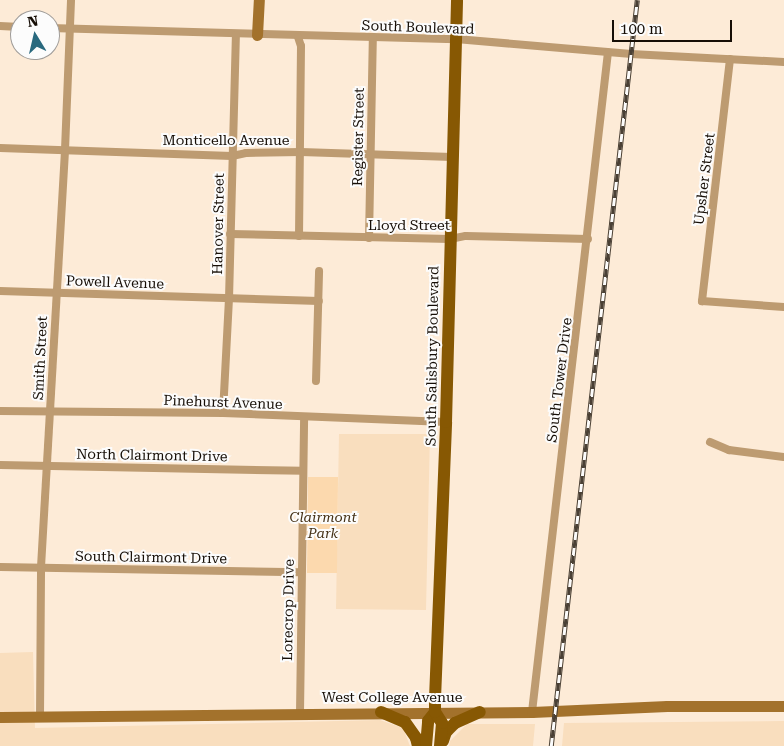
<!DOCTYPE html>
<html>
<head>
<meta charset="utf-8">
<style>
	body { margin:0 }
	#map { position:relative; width:784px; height:746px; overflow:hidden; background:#fdebd7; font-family:"Roboto Serif",serif }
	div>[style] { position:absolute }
	.built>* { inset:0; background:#f9debe }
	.green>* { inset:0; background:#fcd9ae }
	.street>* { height:8px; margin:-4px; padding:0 4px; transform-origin:4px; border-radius:4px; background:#bd9b71 }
	.secondary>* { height:11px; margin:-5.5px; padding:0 5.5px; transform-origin:5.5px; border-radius:5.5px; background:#a3722c }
	.primary>* { height:12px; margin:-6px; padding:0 6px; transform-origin:6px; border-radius:6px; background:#875803 }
	.rail>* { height:4.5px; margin-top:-2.25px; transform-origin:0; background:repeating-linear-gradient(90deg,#fcfcfc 0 8px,#4a4035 0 16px); box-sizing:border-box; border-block:1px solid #4a4035 }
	span { translate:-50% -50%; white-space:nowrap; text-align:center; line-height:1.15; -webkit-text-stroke:4px #fcfcfc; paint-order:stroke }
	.street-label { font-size:14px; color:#160e06 }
	.park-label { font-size:14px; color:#453116; font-style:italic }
	.north { position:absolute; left:10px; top:10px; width:50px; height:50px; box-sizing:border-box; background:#fcfcfc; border:1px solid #a09d9a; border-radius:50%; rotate:351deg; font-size:14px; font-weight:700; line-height:20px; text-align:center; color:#160e06 }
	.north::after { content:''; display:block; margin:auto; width:18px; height:22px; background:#29697e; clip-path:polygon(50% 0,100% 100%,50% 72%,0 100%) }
	.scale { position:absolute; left:612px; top:20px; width:120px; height:22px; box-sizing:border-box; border:2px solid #160e06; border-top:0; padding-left:6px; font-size:15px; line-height:18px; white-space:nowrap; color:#160e06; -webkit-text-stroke:4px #fcfcfc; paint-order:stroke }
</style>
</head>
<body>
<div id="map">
	<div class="built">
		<div style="clip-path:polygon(339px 434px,430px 434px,426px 610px,336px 609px)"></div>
		<div style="clip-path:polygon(33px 652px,35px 728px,380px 720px,403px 728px,410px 746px,0 746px,0 653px)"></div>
		<div style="clip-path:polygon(784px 721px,784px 746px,562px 746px,564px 723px)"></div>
		<div style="clip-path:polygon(467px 724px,535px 724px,533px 746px,449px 746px,450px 741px)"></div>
	</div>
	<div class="green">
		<div style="clip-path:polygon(308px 477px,338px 477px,337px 573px,307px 573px)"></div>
	</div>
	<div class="street">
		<div style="left:0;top:26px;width:20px;rotate:3deg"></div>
		<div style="left:50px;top:28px;width:406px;rotate:1.6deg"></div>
		<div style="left:456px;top:39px;width:176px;rotate:4.9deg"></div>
		<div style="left:631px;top:54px;width:153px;rotate:3deg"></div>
		<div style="left:298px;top:37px;width:9px;rotate:72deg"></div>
		<div style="left:301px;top:46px;width:190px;rotate:90.6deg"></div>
		<div style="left:730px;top:59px;width:244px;rotate:96.6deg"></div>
		<div style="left:702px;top:301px;width:82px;rotate:4.2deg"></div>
		<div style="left:0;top:148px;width:232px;rotate:2deg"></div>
		<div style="left:232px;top:156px;width:14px;rotate:-12deg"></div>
		<div style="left:246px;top:153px;width:55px;rotate:-1deg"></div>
		<div style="left:301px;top:152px;width:151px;rotate:1.9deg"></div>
		<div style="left:230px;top:234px;width:220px;rotate:1.3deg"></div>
		<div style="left:450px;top:239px;width:16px;rotate:-11deg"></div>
		<div style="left:466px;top:236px;width:122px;rotate:1.4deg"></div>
		<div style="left:369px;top:238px;width:201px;rotate:-88.9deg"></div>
		<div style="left:0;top:291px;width:319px;rotate:1.8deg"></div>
		<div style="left:316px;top:381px;width:110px;rotate:-88.4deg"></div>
		<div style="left:0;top:411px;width:223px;rotate:0.5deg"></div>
		<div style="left:223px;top:413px;width:223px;rotate:2.3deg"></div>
		<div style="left:223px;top:413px;width:114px;rotate:-87deg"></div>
		<div style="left:229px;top:299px;width:264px;rotate:-88.5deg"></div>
		<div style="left:710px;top:442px;width:21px;rotate:23deg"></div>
		<div style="left:729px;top:450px;width:55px;rotate:7.3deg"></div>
		<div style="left:0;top:465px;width:303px;rotate:1.1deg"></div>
		<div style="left:0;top:567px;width:301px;rotate:1deg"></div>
		<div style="left:532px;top:712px;width:664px;rotate:-83.43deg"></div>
		<div style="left:300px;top:713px;width:296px;rotate:-89.2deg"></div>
		<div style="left:40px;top:717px;width:150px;rotate:-89.6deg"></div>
		<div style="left:41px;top:567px;width:418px;rotate:-86.7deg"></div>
		<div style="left:65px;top:150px;width:150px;rotate:-87.7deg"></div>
	</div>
	<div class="secondary">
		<div style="left:257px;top:35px;width:35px;rotate:-87deg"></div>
		<div style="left:0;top:717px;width:532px;rotate:-0.54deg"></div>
		<div style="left:532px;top:712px;width:135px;rotate:-2.5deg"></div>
		<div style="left:667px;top:706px;width:117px"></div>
	</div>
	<div class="primary">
		<div style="left:381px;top:712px;width:26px;rotate:23deg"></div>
		<div style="left:405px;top:722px;width:19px;rotate:55deg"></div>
		<div style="left:416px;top:738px;width:8px;rotate:76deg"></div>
		<div style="left:443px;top:741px;width:9px;rotate:-72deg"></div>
		<div style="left:446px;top:732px;width:13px;rotate:-45deg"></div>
		<div style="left:455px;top:723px;width:27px;rotate:-24deg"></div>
		<div style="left:426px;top:746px;width:25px;rotate:-85deg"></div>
		<div style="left:428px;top:721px;width:11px;rotate:-52deg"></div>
		<div style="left:440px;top:746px;width:23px;rotate:-85deg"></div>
		<div style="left:442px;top:723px;width:13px;rotate:-122deg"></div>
		<div style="left:435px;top:712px;width:13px;rotate:-90deg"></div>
		<div style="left:435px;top:699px;width:277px;rotate:-87.7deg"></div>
		<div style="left:446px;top:422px;width:422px;rotate:-88.5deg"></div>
	</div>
	<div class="rail">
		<div style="left:551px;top:746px;width:751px;rotate:-83.42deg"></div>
	</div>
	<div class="street-label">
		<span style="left:418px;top:27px;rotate:2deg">South Boulevard</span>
		<span style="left:358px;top:137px;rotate:-89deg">Register Street</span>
		<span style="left:226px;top:140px">Monticello Avenue</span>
		<span style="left:704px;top:179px;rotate:-83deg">Upsher Street</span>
		<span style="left:218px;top:224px;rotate:-89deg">Hanover Street</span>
		<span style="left:409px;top:225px">Lloyd Street</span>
		<span style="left:115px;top:282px;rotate:2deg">Powell Avenue</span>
		<span style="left:432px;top:356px;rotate:-89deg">South Salisbury Boulevard</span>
		<span style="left:40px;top:358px;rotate:-87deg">Smith Street</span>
		<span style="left:559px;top:380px;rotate:-83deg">South Tower Drive</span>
		<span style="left:223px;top:402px;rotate:2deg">Pinehurst Avenue</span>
		<span style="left:152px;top:455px;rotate:1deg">North Clairmont Drive</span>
		<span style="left:151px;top:557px;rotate:1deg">South Clairmont Drive</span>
		<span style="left:288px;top:610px;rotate:-89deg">Lorecrop Drive</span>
		<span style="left:392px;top:697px">West College Avenue</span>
	</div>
	<div class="park-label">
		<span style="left:323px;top:525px">Clairmont<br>Park</span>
	</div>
	<div class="north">N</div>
	<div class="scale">100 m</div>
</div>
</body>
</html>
